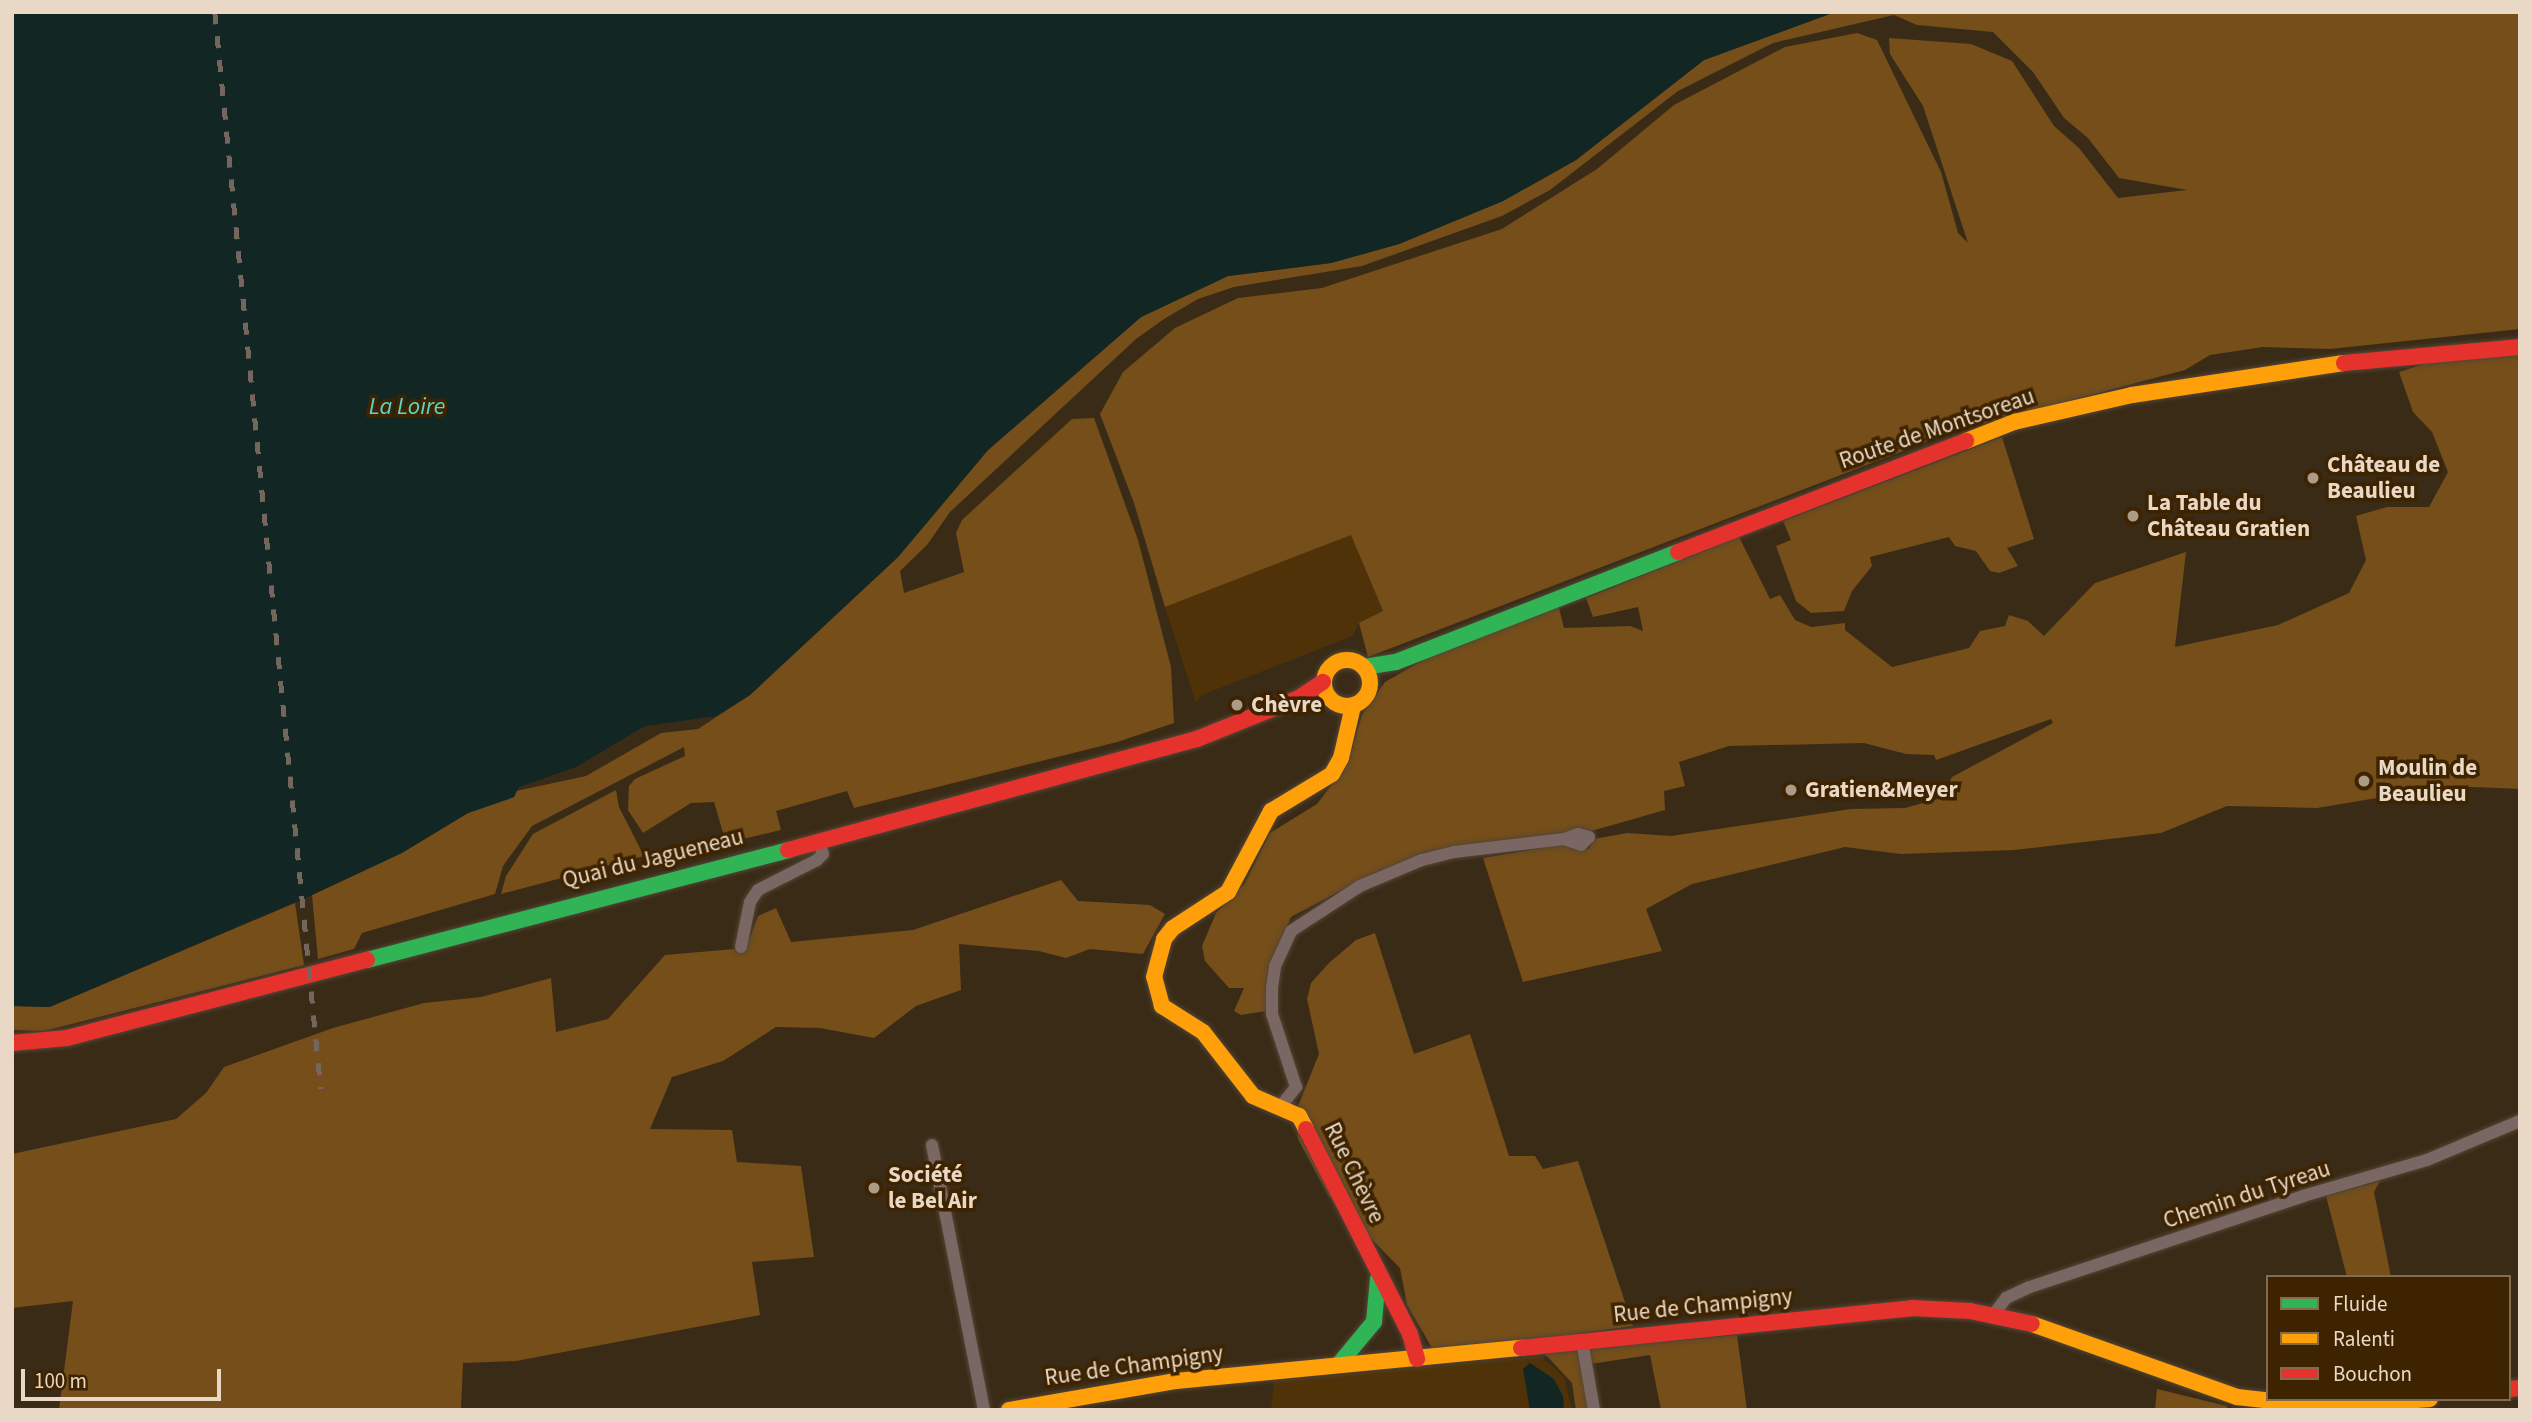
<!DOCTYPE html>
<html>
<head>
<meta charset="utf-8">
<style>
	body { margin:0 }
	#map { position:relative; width:2532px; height:1422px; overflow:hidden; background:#3a2b17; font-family:"Source Sans 3",sans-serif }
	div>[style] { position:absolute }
	.built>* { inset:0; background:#503208 }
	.green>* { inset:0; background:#754e1a }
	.water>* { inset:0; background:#122623 }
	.roads { filter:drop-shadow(0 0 2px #534635) drop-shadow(0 0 2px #534635) }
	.street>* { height:12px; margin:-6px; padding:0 6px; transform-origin:6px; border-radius:6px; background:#7a6764 }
	.fast>* { height:16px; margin:-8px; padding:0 8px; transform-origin:8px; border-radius:8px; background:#30b455 }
	.slow>* { height:16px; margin:-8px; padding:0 8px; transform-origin:8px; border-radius:8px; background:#ff9f0a }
	.slow>.ring { margin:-8px; padding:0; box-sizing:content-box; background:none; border:16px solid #ff9f0a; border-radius:50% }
	.jam>* { height:16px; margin:-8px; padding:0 8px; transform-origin:8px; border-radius:8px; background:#e5322d }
	.rail>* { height:4.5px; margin-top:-2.25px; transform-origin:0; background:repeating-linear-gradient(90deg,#74665c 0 12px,transparent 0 24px) }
	.dots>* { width:19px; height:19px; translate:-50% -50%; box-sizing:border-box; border:4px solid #3d2300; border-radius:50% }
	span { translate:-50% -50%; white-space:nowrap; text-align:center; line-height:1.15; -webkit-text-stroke:7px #3d2300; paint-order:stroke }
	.street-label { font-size:23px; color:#e9d8c5 }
	.poi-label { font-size:23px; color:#e9d8c5; font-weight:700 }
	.left { translate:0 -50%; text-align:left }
	.water-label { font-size:24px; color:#5cd6cd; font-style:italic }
	.frame { position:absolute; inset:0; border:14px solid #e9d8c5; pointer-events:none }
	.legend { position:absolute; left:2266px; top:1275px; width:245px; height:126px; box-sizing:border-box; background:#3d2300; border:2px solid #826b4f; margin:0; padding:9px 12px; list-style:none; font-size:21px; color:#e9d8c5 }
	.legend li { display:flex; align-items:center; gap:14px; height:35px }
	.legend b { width:35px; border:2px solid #826b4f }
	.scale { position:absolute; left:21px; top:1369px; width:200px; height:32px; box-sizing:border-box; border:4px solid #e9d8c5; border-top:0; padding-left:9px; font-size:21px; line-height:24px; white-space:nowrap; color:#e9d8c5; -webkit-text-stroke:5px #3d2300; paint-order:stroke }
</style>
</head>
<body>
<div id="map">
	<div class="built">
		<div style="clip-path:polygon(1351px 534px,1383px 612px,1359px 623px,1352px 636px,1202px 695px,1196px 703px,1165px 607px)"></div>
		<div style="clip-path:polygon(1541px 1356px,1564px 1377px,1572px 1410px,1271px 1410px,1274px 1381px)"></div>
	</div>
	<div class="green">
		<div style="clip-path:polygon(1835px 12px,2520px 12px,2520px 329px,2330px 349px,2263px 347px,2210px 355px,2185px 370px,1955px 431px,1368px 657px,1359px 623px,1383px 611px,1351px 535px,1165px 607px,1134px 503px,1100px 414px,1123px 372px,1175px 328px,1238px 298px,1322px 288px,1502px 229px,1597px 169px,1674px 105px,1785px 47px,1857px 33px,1877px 40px,1941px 172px,1958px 233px,1968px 243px,1923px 106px,1890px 54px,1889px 38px,1971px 44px,2012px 61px,2054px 126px,2079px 148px,2118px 198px,2187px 190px,2119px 178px,2088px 138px,2064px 118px,2033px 72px,1993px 32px,1917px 25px,1894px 15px,1773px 43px,1678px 91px,1550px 190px,1502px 216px,1362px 266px,1234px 287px,1198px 299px,1164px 319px,1136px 339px,950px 512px,927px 545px,900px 571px,904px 593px,964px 572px,956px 533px,962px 520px,1072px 419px,1094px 418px,1138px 540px,1171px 667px,1174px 723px,1117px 742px,854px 808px,847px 791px,776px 811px,781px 830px,726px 843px,714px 802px,691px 803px,643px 833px,628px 810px,629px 786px,635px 779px,685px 756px,684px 747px,532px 826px,503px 866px,495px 894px,362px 933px,354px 949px,318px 959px,312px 895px,401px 853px,468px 813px,514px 797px,516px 791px,586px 776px,661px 733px,698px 729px,750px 695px,898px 557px,988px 450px,1141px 317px,1228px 276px,1331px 263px,1399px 244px,1503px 201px,1576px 160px,1704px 60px)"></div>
		<div style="clip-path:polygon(2520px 355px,2520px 789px,2449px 786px,2317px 808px,2227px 806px,2161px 833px,2014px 850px,1901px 854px,1845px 847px,1692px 884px,1646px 909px,1662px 951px,1523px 982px,1483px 858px,1559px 845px,1589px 849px,1594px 839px,1627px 833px,1671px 836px,1851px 809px,1905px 808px,1941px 798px,1952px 777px,2053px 723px,2051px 719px,1936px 760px,1934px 755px,1906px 754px,1864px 743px,1729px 746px,1679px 762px,1685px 786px,1664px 791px,1665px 810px,1588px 832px,1425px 855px,1376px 872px,1291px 917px,1268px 970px,1266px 1011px,1241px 1015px,1234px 1011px,1244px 988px,1229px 988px,1205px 961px,1202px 946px,1216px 913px,1245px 883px,1270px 833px,1317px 804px,1348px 763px,1362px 715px,1385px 682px,1432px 655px,1558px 604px,1564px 628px,1630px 626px,1643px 631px,1638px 607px,1593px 617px,1586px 598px,1739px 537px,1770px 599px,1780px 595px,1795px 620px,1811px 627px,1845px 623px,1845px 630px,1892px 667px,1969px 648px,1980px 631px,2005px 626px,2009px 615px,2028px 621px,2044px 636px,2095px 583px,2186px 552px,2175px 647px,2278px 625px,2349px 593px,2366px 560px,2356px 516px,2387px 507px,2429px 507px,2448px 472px,2432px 432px,2413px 412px,2399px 372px,2427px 363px)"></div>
		<div style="clip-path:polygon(2002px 437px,2034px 539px,2007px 548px,2018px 566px,1999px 573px,1990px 571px,1976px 551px,1955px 546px,1949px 537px,1870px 557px,1872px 566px,1852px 591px,1844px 611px,1811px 613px,1796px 601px,1776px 546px,1791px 540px,1783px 521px)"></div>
		<div style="clip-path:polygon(616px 790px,619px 807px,644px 856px,501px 894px,506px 876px,533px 834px)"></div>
		<div style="clip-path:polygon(1061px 880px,1078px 901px,1150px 905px,1165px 914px,1143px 954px,1090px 949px,1066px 958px,1039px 951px,959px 944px,961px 990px,916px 1006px,874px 1038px,820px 1028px,776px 1027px,723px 1061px,672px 1077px,650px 1129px,732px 1130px,737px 1162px,801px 1166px,814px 1257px,752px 1262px,760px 1315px,516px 1361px,463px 1363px,461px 1409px,59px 1410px,73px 1301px,12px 1308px,12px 1154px,176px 1119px,206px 1093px,224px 1067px,333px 1028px,424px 1003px,481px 997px,551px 978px,556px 1032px,608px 1019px,665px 955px,746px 948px,758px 916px,776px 908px,791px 942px,913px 930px)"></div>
		<div style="clip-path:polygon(295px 903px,304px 965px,44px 1031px,12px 1030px,12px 1006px,50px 1007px)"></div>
		<div style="clip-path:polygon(1375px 933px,1414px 1054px,1470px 1034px,1509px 1156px,1535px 1156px,1543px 1169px,1578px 1161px,1633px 1326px,1435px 1353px,1407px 1305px,1400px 1268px,1329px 1196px,1298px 1139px,1296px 1111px,1319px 1054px,1307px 999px,1311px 983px,1329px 963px,1356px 940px)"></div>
		<div style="clip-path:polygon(2380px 1181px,2374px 1192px,2391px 1277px,2347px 1277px,2326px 1196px)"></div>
		<div style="clip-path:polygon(1737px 1335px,1747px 1410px,1661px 1410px,1650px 1355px,1590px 1364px,1589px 1349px)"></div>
		<div style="clip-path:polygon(1579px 1350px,1590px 1410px,1576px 1410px,1572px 1383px,1545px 1354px)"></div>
		<div style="clip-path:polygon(2157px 1389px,2227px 1406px,2228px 1410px,2155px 1410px)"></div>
	</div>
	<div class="water">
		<div style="clip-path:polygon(12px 12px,1835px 12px,1704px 60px,1576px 160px,1503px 201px,1399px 244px,1331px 263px,1228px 276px,1141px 317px,988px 450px,898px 557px,750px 695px,716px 716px,645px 726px,576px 767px,519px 787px,514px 797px,468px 813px,402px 853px,312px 895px,49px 1007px,12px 1006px)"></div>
		<div style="clip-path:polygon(1530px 1363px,1554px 1379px,1563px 1396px,1564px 1410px,1530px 1410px,1523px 1369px)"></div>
	</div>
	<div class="roads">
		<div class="street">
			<div style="left:741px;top:947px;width:46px;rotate:-78.7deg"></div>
			<div style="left:750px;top:902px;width:14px;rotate:-56deg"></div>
			<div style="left:758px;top:890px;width:66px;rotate:-27deg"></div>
			<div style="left:817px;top:860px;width:8px;rotate:-45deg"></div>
			<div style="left:823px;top:854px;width:15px;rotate:-110deg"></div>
			<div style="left:1280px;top:1107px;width:26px;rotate:-51deg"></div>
			<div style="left:1296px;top:1087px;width:77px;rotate:-108.2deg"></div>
			<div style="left:1272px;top:1014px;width:26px;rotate:-90deg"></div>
			<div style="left:1272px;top:988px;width:22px;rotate:-82deg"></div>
			<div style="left:1275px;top:966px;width:38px;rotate:-65deg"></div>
			<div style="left:1291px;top:931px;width:82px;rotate:-33.1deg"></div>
			<div style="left:1360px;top:886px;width:67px;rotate:-22.8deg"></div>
			<div style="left:1422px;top:860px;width:33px;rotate:-14deg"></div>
			<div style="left:1454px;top:852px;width:111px;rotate:-6.7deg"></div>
			<div style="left:1564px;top:839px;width:18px;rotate:19deg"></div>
			<div style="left:1581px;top:845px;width:11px;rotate:-45deg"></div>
			<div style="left:1589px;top:837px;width:11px;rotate:-165deg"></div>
			<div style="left:1578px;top:834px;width:15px;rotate:160deg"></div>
			<div style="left:932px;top:1145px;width:270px;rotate:78.9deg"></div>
			<div style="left:1994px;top:1314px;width:20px;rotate:-53deg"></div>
			<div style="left:2006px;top:1298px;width:26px;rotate:-25deg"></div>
			<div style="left:2030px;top:1287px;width:288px;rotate:-18.4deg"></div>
			<div style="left:2303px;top:1196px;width:129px;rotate:-16.2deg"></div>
			<div style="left:2427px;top:1160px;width:101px;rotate:-22.8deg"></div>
			<div style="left:1582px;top:1341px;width:70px;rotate:80.1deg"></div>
		</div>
		<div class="fast">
			<div style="left:1364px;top:667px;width:32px;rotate:-9deg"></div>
			<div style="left:1396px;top:662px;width:303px;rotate:-21.3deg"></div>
			<div style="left:367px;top:960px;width:435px;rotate:-14.6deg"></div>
			<div style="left:1339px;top:1364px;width:55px;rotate:-50.2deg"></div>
			<div style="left:1374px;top:1322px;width:44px;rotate:-84.8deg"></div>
		</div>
		<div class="slow">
			<div style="left:1966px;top:441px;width:52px;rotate:-21.6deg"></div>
			<div style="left:2014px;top:422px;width:121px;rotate:-12.9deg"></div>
			<div style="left:2132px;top:395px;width:214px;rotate:-8.6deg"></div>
			<div class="ring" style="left:1324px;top:660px;width:30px;height:30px"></div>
			<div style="left:1306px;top:1129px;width:15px;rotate:-118deg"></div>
			<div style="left:1299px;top:1116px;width:50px;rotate:-156.5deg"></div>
			<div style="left:1253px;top:1096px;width:81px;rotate:-128deg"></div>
			<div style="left:1203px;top:1032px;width:49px;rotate:-147.6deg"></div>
			<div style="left:1162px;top:1006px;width:30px;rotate:-105deg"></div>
			<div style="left:1154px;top:977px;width:39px;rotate:-75deg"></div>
			<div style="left:1164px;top:939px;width:14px;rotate:-51deg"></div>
			<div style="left:1173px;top:928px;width:66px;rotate:-33.2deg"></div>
			<div style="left:1228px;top:892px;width:92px;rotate:-62deg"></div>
			<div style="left:1271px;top:811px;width:71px;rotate:-31.2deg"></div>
			<div style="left:1332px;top:774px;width:18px;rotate:-61deg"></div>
			<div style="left:1341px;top:758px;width:53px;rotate:-77deg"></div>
			<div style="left:2032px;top:1324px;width:218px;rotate:19.6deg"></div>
			<div style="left:2237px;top:1397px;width:90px;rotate:6.4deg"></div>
			<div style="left:2326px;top:1407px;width:104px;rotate:-4.4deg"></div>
			<div style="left:1009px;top:1410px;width:169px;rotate:-9.9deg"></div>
			<div style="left:1176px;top:1381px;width:347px;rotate:-5.5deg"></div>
		</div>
		<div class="jam">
			<div style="left:2344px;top:363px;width:177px;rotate:-5.2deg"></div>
			<div style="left:1678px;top:552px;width:309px;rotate:-21.1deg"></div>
			<div style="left:788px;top:850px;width:424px;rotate:-15.2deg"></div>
			<div style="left:1197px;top:739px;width:110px;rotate:-21.9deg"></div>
			<div style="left:1299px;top:698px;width:29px;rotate:-34deg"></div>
			<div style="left:12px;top:1043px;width:55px;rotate:-5.2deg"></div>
			<div style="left:67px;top:1038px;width:310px;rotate:-14.6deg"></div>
			<div style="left:1306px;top:1129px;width:230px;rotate:63.1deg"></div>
			<div style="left:1410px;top:1334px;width:26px;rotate:74deg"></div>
			<div style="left:1521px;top:1348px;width:393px;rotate:-5.8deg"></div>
			<div style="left:1912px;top:1308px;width:58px;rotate:3deg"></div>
			<div style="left:1970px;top:1311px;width:63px;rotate:11.8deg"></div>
			<div style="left:2509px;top:1389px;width:11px;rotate:-5deg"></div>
		</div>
	</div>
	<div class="rail">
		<div style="left:215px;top:12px;width:1082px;rotate:84.38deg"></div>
	</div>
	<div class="dots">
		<div style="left:2313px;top:478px;background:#ac9b88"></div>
		<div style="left:2133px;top:516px;background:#ac9b88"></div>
		<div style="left:1237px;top:705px;background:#ac9b88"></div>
		<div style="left:2364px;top:781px;background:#ac9b88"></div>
		<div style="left:1791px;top:790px;background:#ac9b88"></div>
		<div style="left:874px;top:1188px;background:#ac9b88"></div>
	</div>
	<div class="street-label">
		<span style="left:1937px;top:429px;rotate:-19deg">Route de Montsoreau</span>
		<span style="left:653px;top:859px;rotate:-14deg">Quai du Jagueneau</span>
		<span style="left:1354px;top:1173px;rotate:64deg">Rue Chèvre</span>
		<span style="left:2247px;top:1195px;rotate:-18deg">Chemin du Tyreau</span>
		<span style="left:1703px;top:1306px;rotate:-6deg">Rue de Champigny</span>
		<span style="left:1134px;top:1366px;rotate:-8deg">Rue de Champigny</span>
	</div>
	<div class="poi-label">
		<span class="left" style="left:2327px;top:478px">Château de<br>Beaulieu</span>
		<span class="left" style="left:2147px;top:516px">La Table du<br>Château Gratien</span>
		<span class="left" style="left:1251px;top:705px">Chèvre</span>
		<span class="left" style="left:2378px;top:781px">Moulin de<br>Beaulieu</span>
		<span class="left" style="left:1805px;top:790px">Gratien&amp;Meyer</span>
		<span class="left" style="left:888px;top:1188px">Société<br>le Bel Air</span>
	</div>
	<div class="water-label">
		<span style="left:407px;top:407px">La Loire</span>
	</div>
	<div class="frame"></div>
	<ul class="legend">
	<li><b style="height:9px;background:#30b455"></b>Fluide</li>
	<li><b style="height:9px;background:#ff9f0a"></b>Ralenti</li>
	<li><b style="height:9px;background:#e5322d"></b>Bouchon</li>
	</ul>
	<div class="scale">100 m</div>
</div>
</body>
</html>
